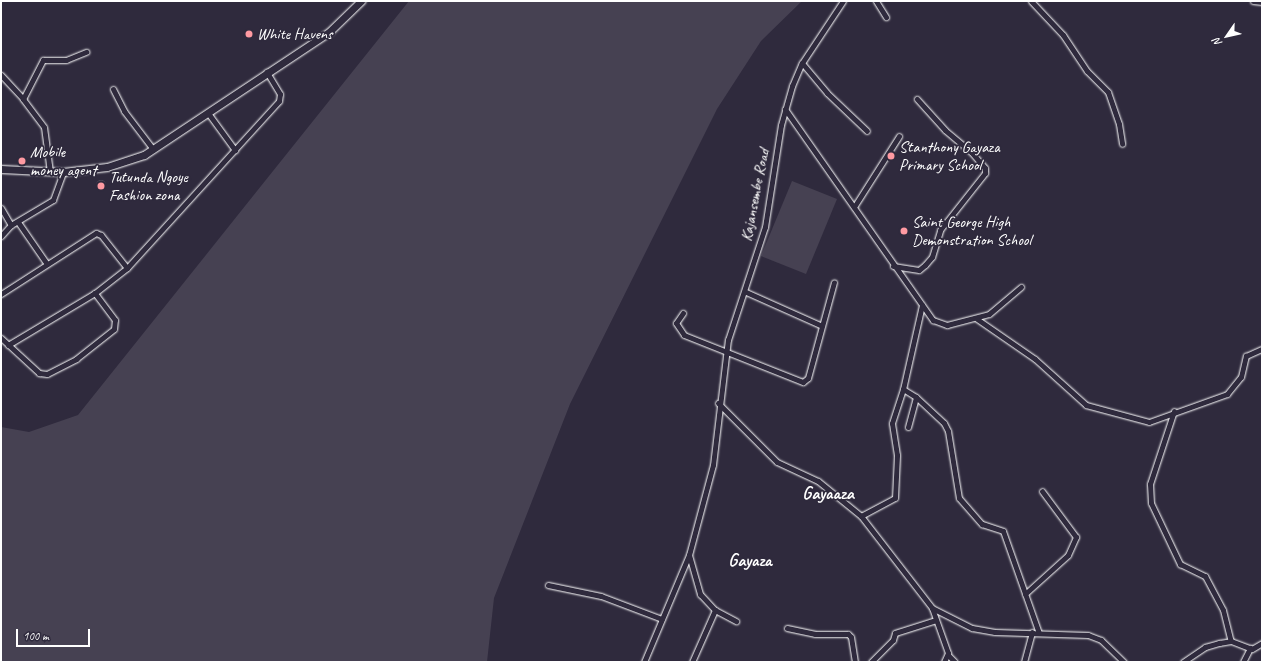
<!DOCTYPE html>
<html>
<head>
<meta charset="utf-8">
<style>
	body { margin:0 }
	#map { position:relative; width:1263px; height:663px; overflow:hidden; background:#2f2a3d; font-family:Caveat,sans-serif }
	div>[style] { position:absolute }
	.green>* { inset:0; background:#464152 }
	.building>* { inset:0; background:#595564 }
	.round { border-radius:50% }
	.roads { filter:drop-shadow(0 0 1px #fff) drop-shadow(0 0 1px #fff) }
	.street>* { height:5px; margin:-2.5px; padding:0 2.5px; transform-origin:2.5px; border-radius:2.5px; background:#2f2a3d }
	.secondary>* { height:7px; margin:-3.5px; padding:0 3.5px; transform-origin:3.5px; border-radius:3.5px; background:#2f2a3d }
	.dots>* { width:11px; height:11px; translate:-50% -50%; box-sizing:border-box; border:2px solid #2f2a3d; border-radius:50% }
	span { translate:-50% -50%; white-space:nowrap; text-align:center; line-height:1.15; -webkit-text-stroke:3.5px #2f2a3d; paint-order:stroke }
	.poi-label { font-size:16px; color:#fff }
	.left { translate:0 -50%; text-align:left }
	.street-label { font-size:16px; color:#fff }
	.quarter-label { font-size:18px; color:#fff; font-weight:700 }
	.frame { position:absolute; inset:0; border:2px solid #fff; pointer-events:none }
	.north { position:absolute; left:1207px; top:16px; width:40px; height:40px; -webkit-text-stroke:3px #2f2a3d; paint-order:stroke; rotate:236deg; font-size:11px; font-weight:700; line-height:16px; text-align:center; color:#fff }
	.north::after { content:''; display:block; margin:auto; width:14px; height:18px; background:#fff; clip-path:polygon(50% 0,100% 100%,50% 72%,0 100%) }
	.scale { position:absolute; left:16px; top:629px; width:74px; height:18px; box-sizing:border-box; border:2px solid #fff; border-top:0; padding-left:5px; font-size:12px; line-height:14px; white-space:nowrap; color:#fff; -webkit-text-stroke:3px #2f2a3d; paint-order:stroke }
</style>
</head>
<body>
<div id="map">
	<div class="green">
		<div style="clip-path:polygon(409px 1px,802px 1px,761px 41px,717px 109px,570px 404px,494px 598px,487px 662px,1px 662px,1px 427px,29px 432px,78px 415px)"></div>
		<div style="clip-path:polygon(792px 181px,837px 199px,806px 274px,761px 256px)"></div>
	</div>
	<div class="building">
		<div class="round" style="left:96px;top:180px;width:10px;height:10px"></div>
	</div>
	<div class="roads">
		<div class="street">
			<div style="left:876px;top:1px;width:19px;rotate:58deg"></div>
			<div style="left:1031px;top:1px;width:47px;rotate:46.7deg"></div>
			<div style="left:1063px;top:35px;width:43px;rotate:56.3deg"></div>
			<div style="left:1087px;top:71px;width:30px;rotate:45deg"></div>
			<div style="left:1108px;top:92px;width:34px;rotate:71deg"></div>
			<div style="left:1119px;top:124px;width:20px;rotate:81deg"></div>
			<div style="left:1253px;top:1px;width:9px;rotate:6deg"></div>
			<div style="left:802px;top:63px;width:39px;rotate:50deg"></div>
			<div style="left:827px;top:93px;width:55px;rotate:43.5deg"></div>
			<div style="left:1px;top:75px;width:33px;rotate:47deg"></div>
			<div style="left:113px;top:89px;width:25px;rotate:63deg"></div>
			<div style="left:124px;top:111px;width:48px;rotate:52.7deg"></div>
			<div style="left:785px;top:109px;width:258px;rotate:55deg"></div>
			<div style="left:933px;top:320px;width:15px;rotate:20deg"></div>
			<div style="left:947px;top:325px;width:43px;rotate:-14.7deg"></div>
			<div style="left:989px;top:314px;width:42px;rotate:-40.2deg"></div>
			<div style="left:208px;top:113px;width:46px;rotate:53.9deg"></div>
			<div style="left:50px;top:172px;width:45px;rotate:-97.6deg"></div>
			<div style="left:44px;top:127px;width:35px;rotate:-127deg"></div>
			<div style="left:23px;top:99px;width:44px;rotate:-62.9deg"></div>
			<div style="left:43px;top:60px;width:23px"></div>
			<div style="left:66px;top:60px;width:22px;rotate:-22deg"></div>
			<div style="left:854px;top:207px;width:84px;rotate:-57.6deg"></div>
			<div style="left:1px;top:208px;width:20px;rotate:60deg"></div>
			<div style="left:18px;top:222px;width:51px;rotate:55.4deg"></div>
			<div style="left:1px;top:236px;width:15px;rotate:-48deg"></div>
			<div style="left:11px;top:225px;width:49px;rotate:-30.8deg"></div>
			<div style="left:53px;top:200px;width:30px;rotate:-70deg"></div>
			<div style="left:893px;top:266px;width:26px;rotate:9deg"></div>
			<div style="left:919px;top:270px;width:8px;rotate:-40deg"></div>
			<div style="left:925px;top:265px;width:11px;rotate:-49deg"></div>
			<div style="left:932px;top:257px;width:28px;rotate:-73deg"></div>
			<div style="left:940px;top:230px;width:73px;rotate:-51.7deg"></div>
			<div style="left:985px;top:173px;width:5px;rotate:-90deg"></div>
			<div style="left:985px;top:168px;width:21px;rotate:-131deg"></div>
			<div style="left:971px;top:152px;width:34px;rotate:-140deg"></div>
			<div style="left:945px;top:130px;width:42px;rotate:-132.1deg"></div>
			<div style="left:746px;top:292px;width:81px;rotate:24deg"></div>
			<div style="left:1px;top:294px;width:113px;rotate:-32.7deg"></div>
			<div style="left:96px;top:233px;width:5px;rotate:22deg"></div>
			<div style="left:101px;top:235px;width:42px;rotate:51.8deg"></div>
			<div style="left:922px;top:305px;width:86px;rotate:102.7deg"></div>
			<div style="left:903px;top:389px;width:15px;rotate:32deg"></div>
			<div style="left:916px;top:397px;width:38px;rotate:43deg"></div>
			<div style="left:944px;top:423px;width:9px;rotate:63deg"></div>
			<div style="left:948px;top:431px;width:68px;rotate:80.7deg"></div>
			<div style="left:959px;top:498px;width:35px;rotate:49deg"></div>
			<div style="left:982px;top:524px;width:22px;rotate:18deg"></div>
			<div style="left:1003px;top:531px;width:108px;rotate:70.6deg"></div>
			<div style="left:683px;top:313px;width:12px;rotate:125deg"></div>
			<div style="left:676px;top:323px;width:14px;rotate:56deg"></div>
			<div style="left:684px;top:335px;width:128px;rotate:21.6deg"></div>
			<div style="left:803px;top:382px;width:6px;rotate:-39deg"></div>
			<div style="left:808px;top:378px;width:99px;rotate:-74.8deg"></div>
			<div style="left:977px;top:319px;width:70px;rotate:34.6deg"></div>
			<div style="left:1035px;top:359px;width:69px;rotate:42deg"></div>
			<div style="left:1086px;top:405px;width:65px;rotate:15.1deg"></div>
			<div style="left:1149px;top:422px;width:83px;rotate:-19.7deg"></div>
			<div style="left:1227px;top:394px;width:22px;rotate:-51deg"></div>
			<div style="left:1241px;top:377px;width:22px;rotate:-77deg"></div>
			<div style="left:1246px;top:356px;width:17px;rotate:-24deg"></div>
			<div style="left:1px;top:338px;width:52px;rotate:42.6deg"></div>
			<div style="left:39px;top:373px;width:8px;rotate:7deg"></div>
			<div style="left:47px;top:374px;width:33px;rotate:-27deg"></div>
			<div style="left:76px;top:359px;width:48px;rotate:-38.3deg"></div>
			<div style="left:114px;top:329px;width:9px;rotate:-84deg"></div>
			<div style="left:115px;top:320px;width:34px;rotate:-127deg"></div>
			<div style="left:8px;top:345px;width:101px;rotate:-30.9deg"></div>
			<div style="left:95px;top:293px;width:41px;rotate:-38deg"></div>
			<div style="left:127px;top:268px;width:226px;rotate:-47.7deg"></div>
			<div style="left:279px;top:101px;width:7px;rotate:-82deg"></div>
			<div style="left:280px;top:94px;width:26px;rotate:-121deg"></div>
			<div style="left:718px;top:403px;width:83px;rotate:45deg"></div>
			<div style="left:777px;top:462px;width:45px;rotate:24.9deg"></div>
			<div style="left:818px;top:481px;width:55px;rotate:39.1deg"></div>
			<div style="left:861px;top:516px;width:116px;rotate:52.3deg"></div>
			<div style="left:932px;top:608px;width:45px;rotate:26.6deg"></div>
			<div style="left:972px;top:628px;width:23px;rotate:10deg"></div>
			<div style="left:995px;top:632px;width:93px;rotate:1.8deg"></div>
			<div style="left:1088px;top:635px;width:14px;rotate:21deg"></div>
			<div style="left:1101px;top:640px;width:32px;rotate:44deg"></div>
			<div style="left:1174px;top:411px;width:77px;rotate:108.2deg"></div>
			<div style="left:1150px;top:484px;width:19px;rotate:87deg"></div>
			<div style="left:1151px;top:503px;width:68px;rotate:64.6deg"></div>
			<div style="left:1180px;top:564px;width:28px;rotate:26deg"></div>
			<div style="left:1205px;top:576px;width:38px;rotate:62deg"></div>
			<div style="left:1223px;top:610px;width:32px;rotate:76deg"></div>
			<div style="left:908px;top:427px;width:31px;rotate:-75deg"></div>
			<div style="left:861px;top:516px;width:38px;rotate:-28deg"></div>
			<div style="left:895px;top:498px;width:43px;rotate:-87.3deg"></div>
			<div style="left:897px;top:455px;width:32px;rotate:-99deg"></div>
			<div style="left:892px;top:423px;width:36px;rotate:-72deg"></div>
			<div style="left:689px;top:555px;width:41px;rotate:74.2deg"></div>
			<div style="left:700px;top:594px;width:22px;rotate:47deg"></div>
			<div style="left:715px;top:610px;width:24px;rotate:28deg"></div>
			<div style="left:548px;top:585px;width:54px;rotate:11.7deg"></div>
			<div style="left:601px;top:596px;width:65px;rotate:20.7deg"></div>
			<div style="left:1025px;top:594px;width:58px;rotate:-42.2deg"></div>
			<div style="left:1068px;top:555px;width:20px;rotate:-66deg"></div>
			<div style="left:1076px;top:537px;width:57px;rotate:-126.5deg"></div>
			<div style="left:932px;top:608px;width:48px;rotate:70.4deg"></div>
			<div style="left:948px;top:653px;width:10px;rotate:114deg"></div>
			<div style="left:787px;top:628px;width:29px;rotate:12deg"></div>
			<div style="left:815px;top:634px;width:33px"></div>
			<div style="left:848px;top:634px;width:4px;rotate:45deg"></div>
			<div style="left:851px;top:637px;width:25px;rotate:81deg"></div>
			<div style="left:949px;top:656px;width:8px;rotate:45deg"></div>
			<div style="left:644px;top:662px;width:116px;rotate:-67.2deg"></div>
			<div style="left:689px;top:555px;width:93px;rotate:-75.1deg"></div>
			<div style="left:713px;top:465px;width:126px;rotate:-83.2deg"></div>
			<div style="left:728px;top:340px;width:119px;rotate:-71.9deg"></div>
			<div style="left:765px;top:227px;width:103px;rotate:-81.1deg"></div>
			<div style="left:781px;top:125px;width:41px;rotate:-74.2deg"></div>
			<div style="left:792px;top:86px;width:25px;rotate:-67deg"></div>
			<div style="left:802px;top:63px;width:74px;rotate:-56.5deg"></div>
			<div style="left:692px;top:662px;width:57px;rotate:-66.1deg"></div>
			<div style="left:871px;top:662px;width:31px;rotate:-45deg"></div>
			<div style="left:893px;top:640px;width:7px;rotate:-74deg"></div>
			<div style="left:895px;top:633px;width:43px;rotate:-17.6deg"></div>
			<div style="left:1024px;top:662px;width:31px;rotate:-75deg"></div>
			<div style="left:1183px;top:662px;width:27px;rotate:-34deg"></div>
			<div style="left:1205px;top:647px;width:15px;rotate:-16deg"></div>
			<div style="left:1219px;top:643px;width:12px;rotate:-9deg"></div>
			<div style="left:1231px;top:641px;width:22px;rotate:21deg"></div>
			<div style="left:1252px;top:649px;width:12px;rotate:-31deg"></div>
			<div style="left:1243px;top:662px;width:16px;rotate:-63deg"></div>
		</div>
		<div class="secondary">
			<div style="left:1px;top:169px;width:62px;rotate:2.8deg"></div>
			<div style="left:63px;top:172px;width:44px;rotate:-6.5deg"></div>
			<div style="left:107px;top:167px;width:39px;rotate:-18deg"></div>
			<div style="left:144px;top:155px;width:222px;rotate:-33.6deg"></div>
			<div style="left:329px;top:32px;width:45px;rotate:-44.1deg"></div>
		</div>
	</div>
	<div class="dots">
		<div style="left:249px;top:34px;background:#ff9aa2"></div>
		<div style="left:891px;top:156px;background:#ff9aa2"></div>
		<div style="left:22px;top:161px;background:#ff9aa2"></div>
		<div style="left:101px;top:186px;background:#ff9aa2"></div>
		<div style="left:904px;top:231px;background:#ff9aa2"></div>
	</div>
	<div class="poi-label">
		<span class="left" style="left:257px;top:34px">White Havens</span>
		<span class="left" style="left:899px;top:156px">Stanthony Gayaza<br>Primary School</span>
		<span class="left" style="left:30px;top:161px">Mobile<br>money agent</span>
		<span class="left" style="left:109px;top:186px">Tutunda Ngoye<br>Fashion zona</span>
		<span class="left" style="left:912px;top:231px">Saint George High<br>Demonstration School</span>
	</div>
	<div class="street-label">
		<span style="left:755px;top:195px;rotate:-79deg">Kajansembe Road</span>
	</div>
	<div class="quarter-label">
		<span style="left:828px;top:493px">Gayaaza</span>
		<span style="left:750px;top:560px">Gayaza</span>
	</div>
	<div class="frame"></div>
	<div class="north">N</div>
	<div class="scale">100 m</div>
</div>
</body>
</html>
